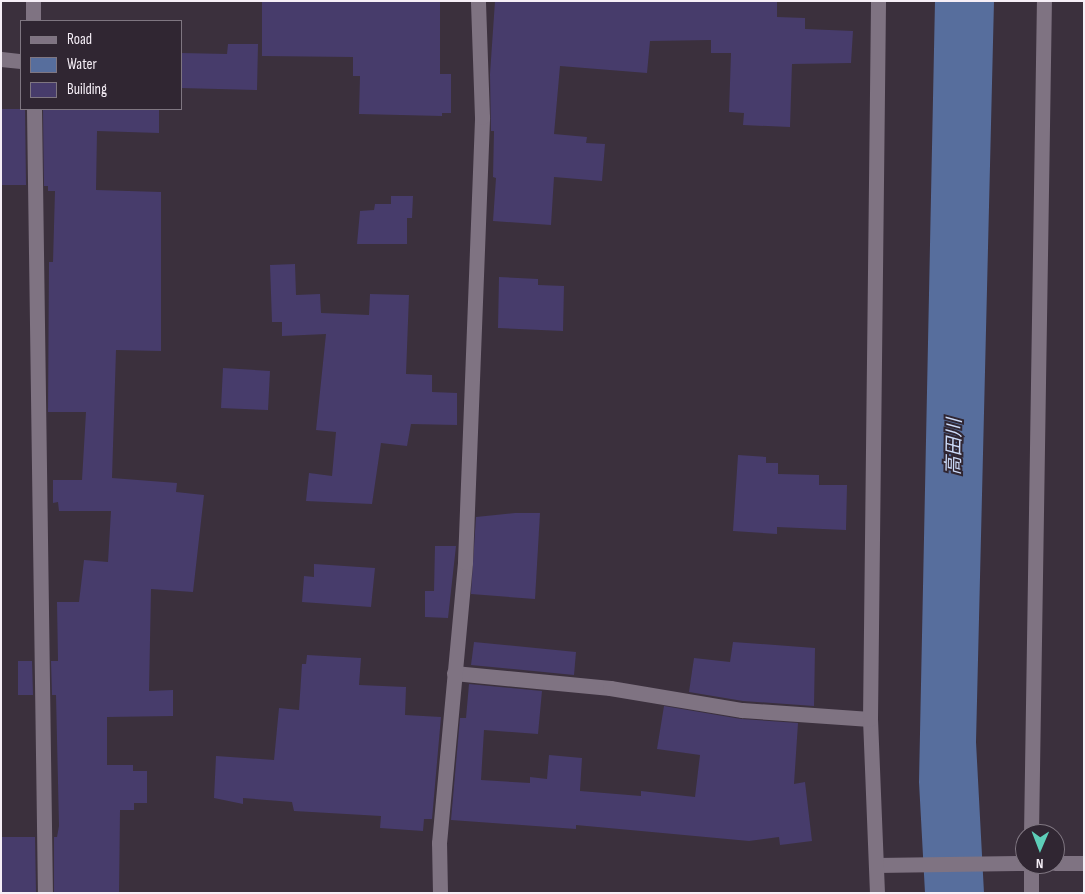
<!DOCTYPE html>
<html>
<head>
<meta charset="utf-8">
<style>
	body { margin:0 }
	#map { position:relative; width:1085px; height:894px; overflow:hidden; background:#3b303d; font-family:"Sofia Sans Condensed","Noto Sans JP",sans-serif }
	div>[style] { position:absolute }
	.water>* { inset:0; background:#576e9d }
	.building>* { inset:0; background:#473c6b }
	.minor>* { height:15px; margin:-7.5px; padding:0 7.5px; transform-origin:7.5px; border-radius:7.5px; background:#7f7382 }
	span { translate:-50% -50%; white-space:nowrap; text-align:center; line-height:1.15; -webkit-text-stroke:4px #302632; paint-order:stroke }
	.water-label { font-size:19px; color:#cbdaf8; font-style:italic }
	.frame { position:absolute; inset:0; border:2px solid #f6eff7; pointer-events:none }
	.legend { position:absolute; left:20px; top:20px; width:162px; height:90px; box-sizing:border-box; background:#302632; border:1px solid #7f7681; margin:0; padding:6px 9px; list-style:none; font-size:15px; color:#f6eff7 }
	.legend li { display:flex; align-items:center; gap:10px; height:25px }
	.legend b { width:25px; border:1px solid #7f7681 }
	.north { position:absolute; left:1015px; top:824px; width:50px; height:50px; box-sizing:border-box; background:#302632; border:1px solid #7f7681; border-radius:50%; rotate:181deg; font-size:14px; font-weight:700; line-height:20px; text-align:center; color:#f6eff7 }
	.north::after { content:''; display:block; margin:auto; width:18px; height:22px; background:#5dceb8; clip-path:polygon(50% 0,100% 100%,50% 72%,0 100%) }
</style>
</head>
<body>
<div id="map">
	<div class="water">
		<div style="clip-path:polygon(935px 1px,994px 1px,976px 742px,984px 893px,925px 893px,919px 782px)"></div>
	</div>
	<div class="building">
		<div style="clip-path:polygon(262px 1px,440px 1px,440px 74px,451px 74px,451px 113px,442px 113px,442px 116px,359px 114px,360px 76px,353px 76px,353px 57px,262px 56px)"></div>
		<div style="clip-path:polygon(495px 1px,777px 1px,777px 17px,805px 18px,805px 29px,853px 31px,851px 63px,792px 64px,790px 127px,743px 125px,744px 113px,729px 112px,731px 53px,711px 53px,711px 40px,650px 41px,647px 73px,560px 66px,554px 134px,587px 137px,586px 143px,605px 144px,602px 181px,554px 177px,551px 225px,493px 221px,496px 178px,493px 177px,494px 131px,491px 131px,490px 74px)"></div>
		<div style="clip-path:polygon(228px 44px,258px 44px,257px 90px,181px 88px,181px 53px,227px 54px)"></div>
		<div style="clip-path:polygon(1px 109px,25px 109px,26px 185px,1px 185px)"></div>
		<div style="clip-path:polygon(43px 109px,159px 109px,159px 133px,97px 131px,96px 190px,161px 192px,161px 351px,116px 350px,112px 478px,177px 483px,176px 492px,204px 495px,193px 592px,151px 589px,149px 691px,173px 690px,173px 716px,107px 717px,107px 765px,133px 765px,133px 771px,147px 771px,147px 803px,134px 803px,134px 810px,120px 810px,119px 893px,54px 893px,54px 837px,57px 837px,59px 826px,56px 695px,52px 695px,51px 661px,58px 661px,57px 602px,79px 602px,84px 560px,108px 562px,111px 511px,59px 511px,58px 502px,53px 503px,53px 480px,82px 480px,86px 412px,48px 412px,49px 262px,53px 262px,55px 191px,48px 191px,48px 186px,44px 186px)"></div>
		<div style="clip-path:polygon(391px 196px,413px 196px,412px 218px,407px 218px,407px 244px,357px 244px,360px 211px,374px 210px,375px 204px,391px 204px)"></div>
		<div style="clip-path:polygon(295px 264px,296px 295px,320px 294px,321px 313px,369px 315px,370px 294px,409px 295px,406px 374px,432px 375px,432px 392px,457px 393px,457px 425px,411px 424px,407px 446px,381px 443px,372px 504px,306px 501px,309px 473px,332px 476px,336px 432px,316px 430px,326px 334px,282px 336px,282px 322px,272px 322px,270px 265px)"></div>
		<div style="clip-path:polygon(499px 277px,538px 279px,538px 285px,564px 286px,563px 331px,498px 328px)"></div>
		<div style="clip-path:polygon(223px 368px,270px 371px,268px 410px,221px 408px)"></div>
		<div style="clip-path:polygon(738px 455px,766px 457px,766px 463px,778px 463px,778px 474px,819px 475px,819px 485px,847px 485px,846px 530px,777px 527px,777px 534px,733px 531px)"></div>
		<div style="clip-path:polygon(515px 513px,540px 513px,535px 599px,471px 594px,476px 517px)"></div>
		<div style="clip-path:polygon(435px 546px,456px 546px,448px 618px,425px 617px,425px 591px,434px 591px)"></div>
		<div style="clip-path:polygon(314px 564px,375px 568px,371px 607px,302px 602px,304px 576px,314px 577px)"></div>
		<div style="clip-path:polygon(474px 642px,576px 652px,574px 675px,471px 665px)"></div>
		<div style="clip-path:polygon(733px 642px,815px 648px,814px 706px,743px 701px,689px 692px,694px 658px,730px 662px)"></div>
		<div style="clip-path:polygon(307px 655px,361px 658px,359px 685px,406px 687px,405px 715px,441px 717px,432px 819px,424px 819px,423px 831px,380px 828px,381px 816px,294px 811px,292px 802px,243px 798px,243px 804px,214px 798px,216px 756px,274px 760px,279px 708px,299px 710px,302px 664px,306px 664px)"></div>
		<div style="clip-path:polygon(18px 661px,32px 661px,33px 695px,18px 695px)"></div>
		<div style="clip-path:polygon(469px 684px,542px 691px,538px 734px,484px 730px,481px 780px,530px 783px,530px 777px,547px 779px,549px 755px,582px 758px,580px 791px,641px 796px,641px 791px,695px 797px,700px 755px,657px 749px,664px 706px,741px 719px,798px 723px,794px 784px,805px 782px,812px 841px,780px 845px,779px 837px,749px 841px,576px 825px,576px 829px,451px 820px,460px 718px,466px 718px)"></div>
		<div style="clip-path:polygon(1px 837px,35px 837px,36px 893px,1px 893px)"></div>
	</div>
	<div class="minor">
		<div style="left:33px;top:21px;width:20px;rotate:-90deg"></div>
		<div style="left:1px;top:59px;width:20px;rotate:6deg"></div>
		<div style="left:34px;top:109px;width:784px;rotate:89.2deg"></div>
		<div style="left:454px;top:673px;width:157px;rotate:5.5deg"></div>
		<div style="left:610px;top:688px;width:134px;rotate:9.5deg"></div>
		<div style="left:742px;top:710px;width:128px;rotate:4deg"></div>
		<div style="left:1031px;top:834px;width:833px;rotate:-89.11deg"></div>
		<div style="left:1055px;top:863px;width:29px"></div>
		<div style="left:1031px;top:864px;width:29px;rotate:90deg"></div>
		<div style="left:876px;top:865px;width:149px;rotate:-0.8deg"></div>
		<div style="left:440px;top:893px;width:50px;rotate:-91.1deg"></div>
		<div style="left:439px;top:843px;width:282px;rotate:-84.7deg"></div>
		<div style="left:465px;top:562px;width:445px;rotate:-87.8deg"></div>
		<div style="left:482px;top:117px;width:116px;rotate:-92deg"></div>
		<div style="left:877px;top:893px;width:174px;rotate:-92.3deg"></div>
		<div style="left:870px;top:719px;width:718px;rotate:-89.36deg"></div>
	</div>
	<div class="water-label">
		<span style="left:955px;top:447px;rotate:-89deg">高田川</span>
	</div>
	<div class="frame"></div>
	<ul class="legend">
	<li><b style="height:6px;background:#7f7382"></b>Road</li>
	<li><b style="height:14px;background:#576e9d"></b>Water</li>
	<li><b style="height:14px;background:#473c6b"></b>Building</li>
	</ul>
	<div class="north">N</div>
</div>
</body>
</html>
